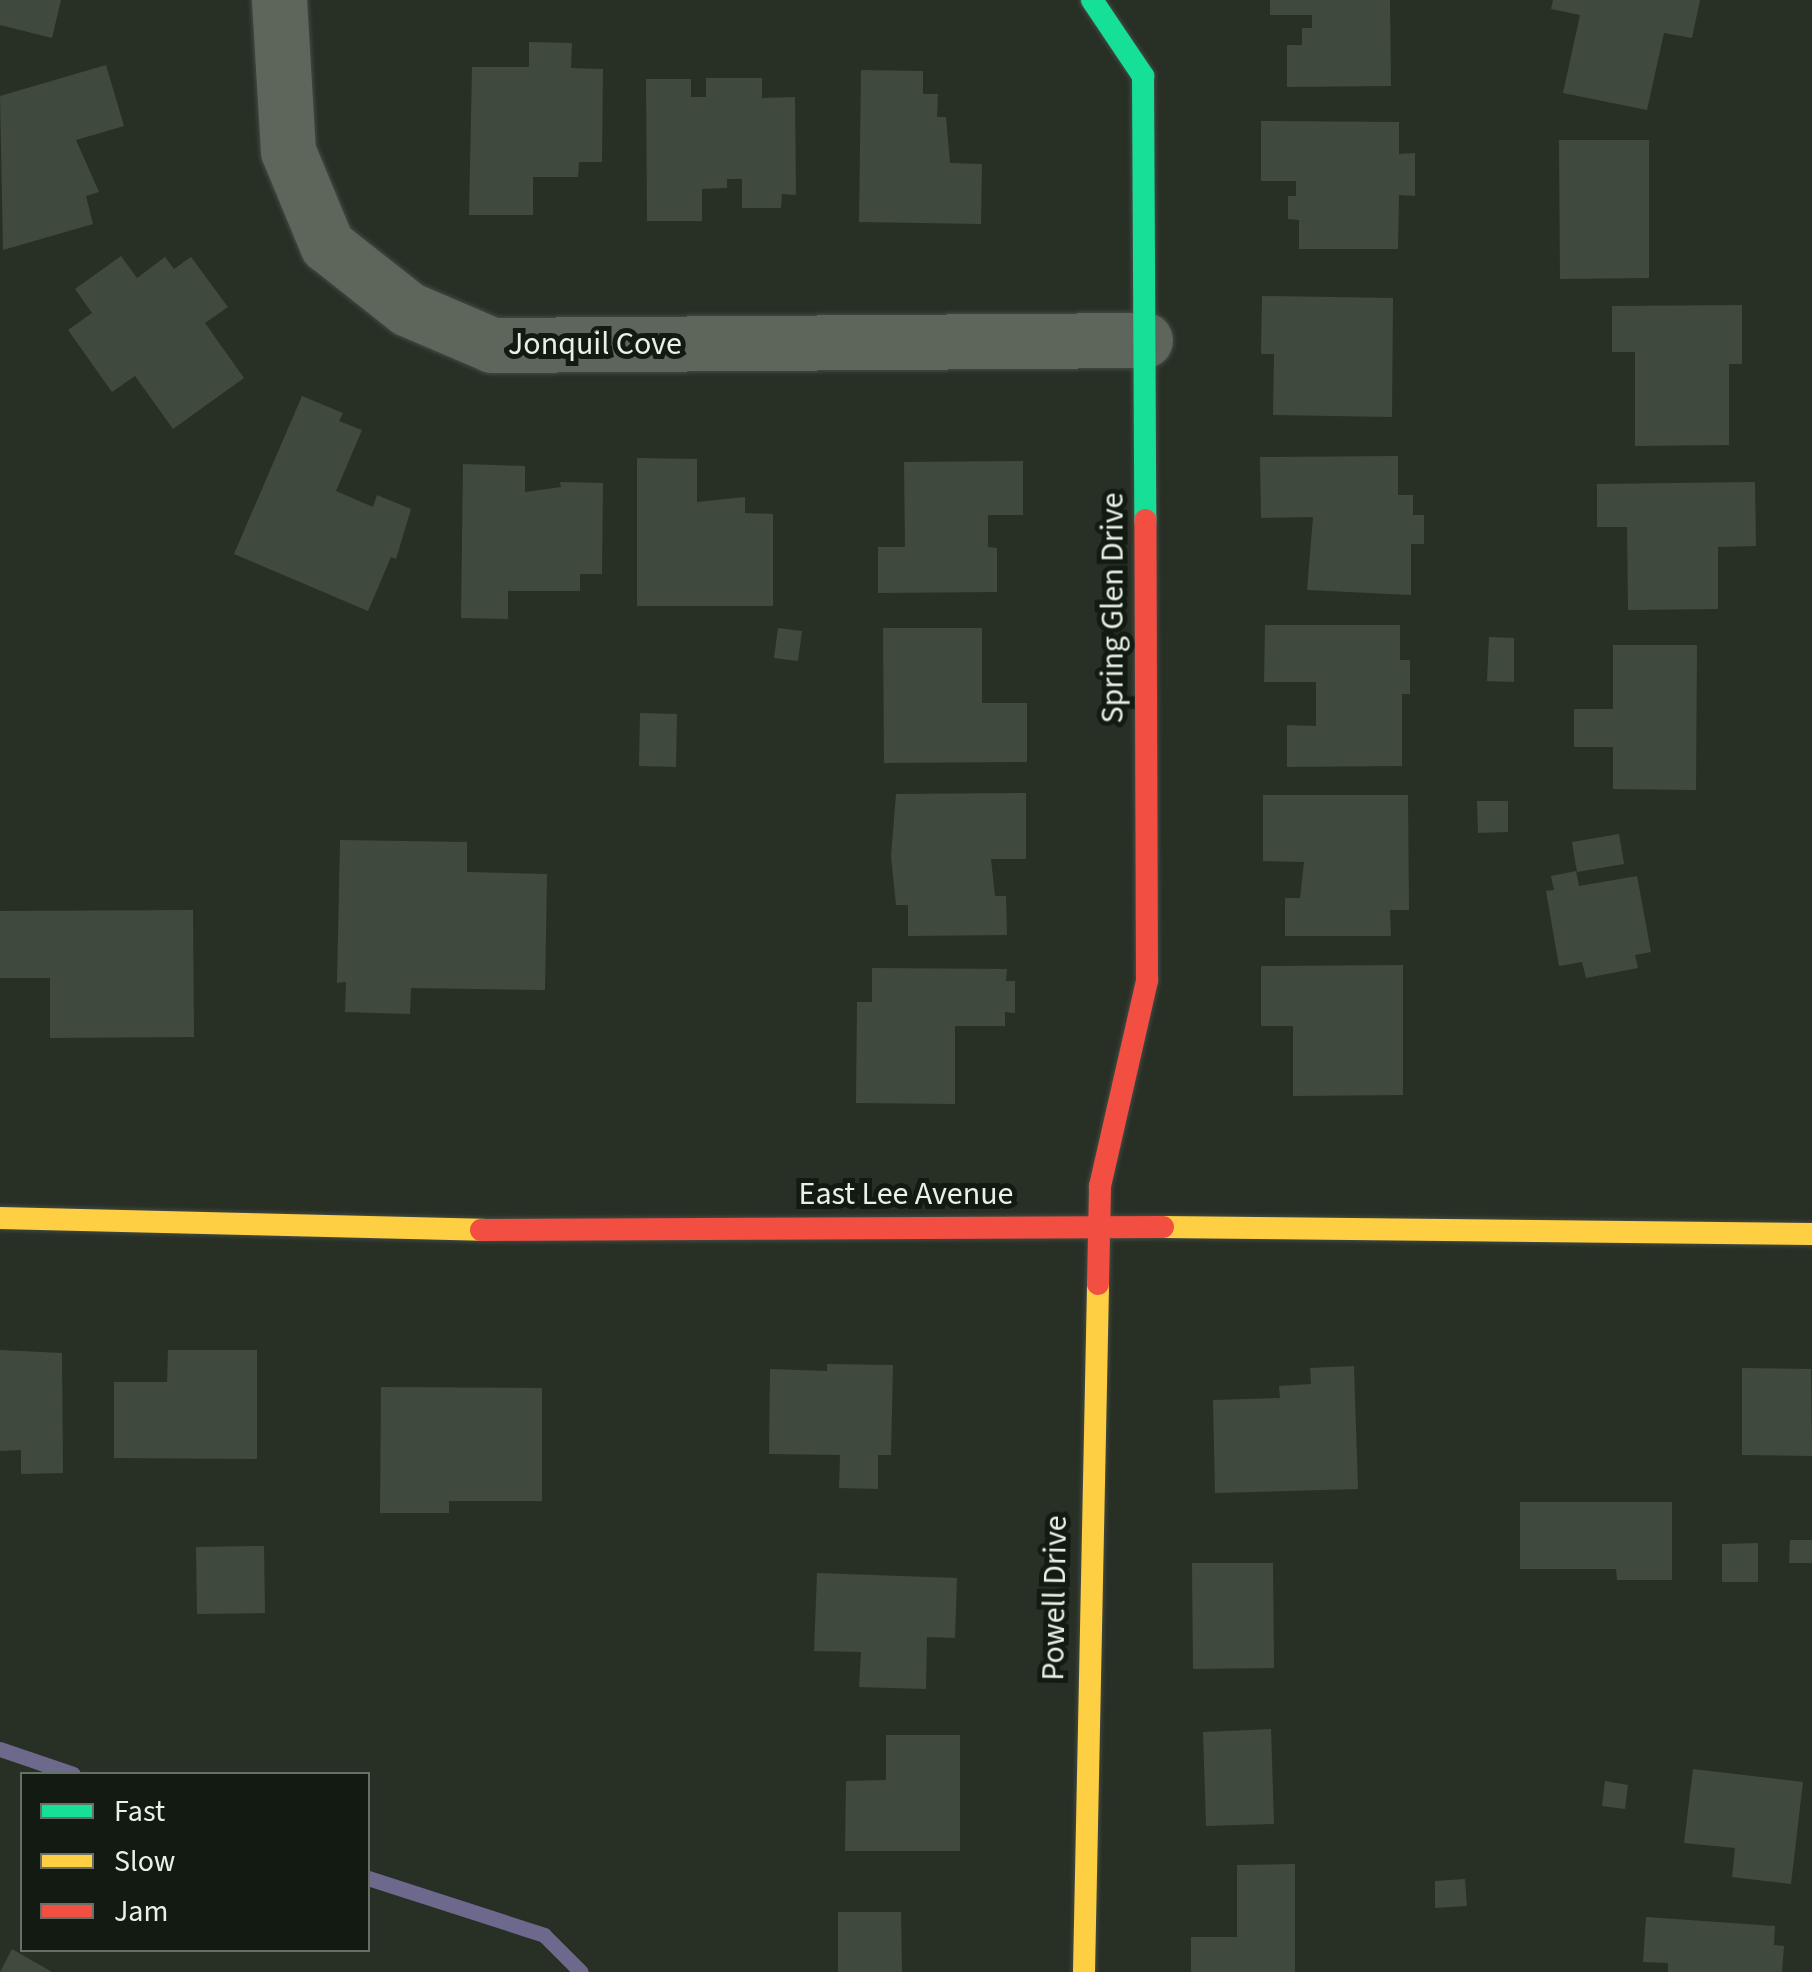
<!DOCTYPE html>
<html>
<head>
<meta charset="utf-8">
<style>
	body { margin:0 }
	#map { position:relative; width:1812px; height:1972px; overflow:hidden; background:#283026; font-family:"Source Sans 3",sans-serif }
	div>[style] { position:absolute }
	.stream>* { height:15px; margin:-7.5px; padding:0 7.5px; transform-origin:7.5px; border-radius:7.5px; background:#6d698d }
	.building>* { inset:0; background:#40493e }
	.roads { filter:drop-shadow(0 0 2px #444a42) drop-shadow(0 0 2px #444a42) }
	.street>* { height:55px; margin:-27.5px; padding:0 27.5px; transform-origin:27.5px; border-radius:27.5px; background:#5e665c }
	.fast>* { height:22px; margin:-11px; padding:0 11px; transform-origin:11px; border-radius:11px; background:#16e098 }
	.slow>* { height:22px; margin:-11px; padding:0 11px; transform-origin:11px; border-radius:11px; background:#ffcf43 }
	.jam>* { height:22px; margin:-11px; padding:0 11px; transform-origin:11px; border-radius:11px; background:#f24e42 }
	span { translate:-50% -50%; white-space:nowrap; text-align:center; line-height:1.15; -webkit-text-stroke:10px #121a11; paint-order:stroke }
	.street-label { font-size:32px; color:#e7f2e5 }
	.legend { position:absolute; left:20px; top:1772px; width:350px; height:180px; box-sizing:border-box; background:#121a11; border:2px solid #677066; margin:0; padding:12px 18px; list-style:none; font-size:30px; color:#e7f2e5 }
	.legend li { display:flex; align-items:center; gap:20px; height:50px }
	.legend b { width:50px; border:2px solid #677066 }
</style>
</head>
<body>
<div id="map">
	<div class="stream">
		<div style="left:0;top:1749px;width:77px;rotate:18.9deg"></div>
		<div style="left:368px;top:1878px;width:185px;rotate:17.9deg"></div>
		<div style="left:544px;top:1935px;width:52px;rotate:45deg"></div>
	</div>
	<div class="building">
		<div style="clip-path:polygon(0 0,61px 0,52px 38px,0 25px)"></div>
		<div style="clip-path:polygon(1270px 0,1390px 0,1391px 86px,1287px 87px,1287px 45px,1302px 45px,1302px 28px,1312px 28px,1312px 15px,1270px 15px)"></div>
		<div style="clip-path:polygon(1553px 0,1700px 0,1692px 38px,1664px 33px,1647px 110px,1563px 93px,1580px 15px,1551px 9px)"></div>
		<div style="clip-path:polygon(529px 42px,572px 43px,571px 68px,603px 69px,602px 162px,579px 162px,578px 177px,533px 177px,533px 215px,469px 215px,472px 67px,529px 67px)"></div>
		<div style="clip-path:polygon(106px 65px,124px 126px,76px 140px,99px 192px,86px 196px,93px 224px,3px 250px,0 96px)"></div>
		<div style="clip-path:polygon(861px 70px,923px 71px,923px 94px,938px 94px,937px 117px,946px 117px,950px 163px,982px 164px,981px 224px,859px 222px)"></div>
		<div style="clip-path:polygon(706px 78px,762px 78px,762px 98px,795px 97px,796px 195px,782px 194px,781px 208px,742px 208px,742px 179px,727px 179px,727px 188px,702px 189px,702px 221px,647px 221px,646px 79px,691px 79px,691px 97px,706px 97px)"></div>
		<div style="clip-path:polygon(1261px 121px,1399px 122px,1399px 154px,1415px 153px,1415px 196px,1399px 195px,1398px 249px,1299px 249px,1299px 220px,1288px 219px,1288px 196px,1296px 196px,1296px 181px,1261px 181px)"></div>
		<div style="clip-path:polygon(1559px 140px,1649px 140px,1649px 278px,1560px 279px)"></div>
		<div style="clip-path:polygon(121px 256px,137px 278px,165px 257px,174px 269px,191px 257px,228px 307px,205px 323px,244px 378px,173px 429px,135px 376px,112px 392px,68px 330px,92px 313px,75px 289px)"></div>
		<div style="clip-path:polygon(1262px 296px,1393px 298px,1392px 417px,1273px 415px,1274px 354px,1261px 354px)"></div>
		<div style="clip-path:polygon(1742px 305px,1742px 364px,1729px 364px,1729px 445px,1635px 446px,1635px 352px,1612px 352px,1612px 306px)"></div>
		<div style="clip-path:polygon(302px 396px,343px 413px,339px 421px,362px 430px,336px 491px,373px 507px,377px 495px,411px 509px,396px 559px,391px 557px,368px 611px,234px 554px)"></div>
		<div style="clip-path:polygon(1398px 456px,1398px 495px,1413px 495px,1413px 515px,1424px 515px,1424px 544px,1411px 544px,1411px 595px,1307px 590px,1313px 517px,1261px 518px,1260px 457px)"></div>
		<div style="clip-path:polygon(637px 458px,697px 459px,697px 502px,745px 497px,745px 513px,773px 514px,773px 606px,637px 606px)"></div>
		<div style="clip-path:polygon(1023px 461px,1023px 515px,988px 515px,988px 547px,997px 548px,997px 592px,878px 593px,878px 547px,905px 547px,904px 462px)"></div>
		<div style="clip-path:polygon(463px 464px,525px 466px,525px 492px,561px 487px,560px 482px,603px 483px,602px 574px,580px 574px,580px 591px,508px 591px,508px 619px,461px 618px)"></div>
		<div style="clip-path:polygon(1755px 482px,1756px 546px,1718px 547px,1718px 609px,1628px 610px,1627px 527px,1597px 527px,1597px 484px)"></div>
		<div style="clip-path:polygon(1265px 625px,1400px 625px,1400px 660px,1410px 660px,1410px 694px,1402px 694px,1402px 766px,1287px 767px,1287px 725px,1316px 726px,1316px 682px,1264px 682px)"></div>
		<div style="clip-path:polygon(778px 628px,802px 631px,798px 661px,774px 658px)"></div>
		<div style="clip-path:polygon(883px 628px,982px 628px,982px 703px,1027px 703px,1027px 762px,884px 763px)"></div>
		<div style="clip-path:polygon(1489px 637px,1514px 638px,1514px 682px,1487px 681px)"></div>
		<div style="clip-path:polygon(1613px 645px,1697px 645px,1696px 790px,1613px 789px,1613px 747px,1574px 747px,1574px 709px,1613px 709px)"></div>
		<div style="clip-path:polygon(640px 713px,677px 714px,676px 767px,639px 766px)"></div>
		<div style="clip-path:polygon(1026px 793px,1026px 859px,991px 859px,995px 896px,1006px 896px,1007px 935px,908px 936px,908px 905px,896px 905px,891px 856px,896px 794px)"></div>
		<div style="clip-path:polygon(1263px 795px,1408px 795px,1409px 910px,1390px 910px,1391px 936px,1285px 936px,1285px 898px,1300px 898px,1304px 862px,1263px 861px)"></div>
		<div style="clip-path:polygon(1477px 801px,1508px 801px,1508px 832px,1478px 833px)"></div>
		<div style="clip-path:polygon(1619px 834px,1624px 864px,1577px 872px,1572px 842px)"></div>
		<div style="clip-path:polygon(340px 840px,467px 842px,467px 872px,547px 874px,545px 990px,411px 988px,410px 1014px,345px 1012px,346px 982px,337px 983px)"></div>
		<div style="clip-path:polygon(1576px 871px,1579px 886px,1637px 876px,1651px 952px,1635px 955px,1638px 968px,1586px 978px,1582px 962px,1559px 966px,1546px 891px,1554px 890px,1551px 876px)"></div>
		<div style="clip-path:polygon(193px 910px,194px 1037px,50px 1038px,50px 978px,0 978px,0 911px)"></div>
		<div style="clip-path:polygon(1403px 965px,1403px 1095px,1293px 1096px,1293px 1026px,1261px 1026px,1261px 966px)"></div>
		<div style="clip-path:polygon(872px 968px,1007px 969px,1006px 981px,1015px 981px,1015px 1013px,1005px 1012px,1005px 1026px,955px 1026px,955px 1104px,856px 1103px,857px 1002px,872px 1002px)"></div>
		<div style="clip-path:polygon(0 1350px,62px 1353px,63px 1473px,21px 1474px,21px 1450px,0 1451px)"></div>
		<div style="clip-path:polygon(168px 1350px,257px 1350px,257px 1459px,114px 1458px,114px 1382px,167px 1382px)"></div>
		<div style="clip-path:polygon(827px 1364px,893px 1365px,891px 1455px,878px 1455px,878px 1489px,839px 1488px,840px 1455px,769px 1454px,770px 1369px,827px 1371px)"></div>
		<div style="clip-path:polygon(1354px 1366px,1358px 1489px,1215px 1493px,1213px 1400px,1280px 1398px,1279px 1386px,1311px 1384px,1310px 1368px)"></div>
		<div style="clip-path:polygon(1742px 1368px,1811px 1369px,1812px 1456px,1742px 1455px)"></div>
		<div style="clip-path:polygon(381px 1387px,542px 1388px,542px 1501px,449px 1501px,449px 1513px,380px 1513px)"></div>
		<div style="clip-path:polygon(1520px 1502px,1672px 1502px,1672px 1580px,1617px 1580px,1616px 1569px,1520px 1569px)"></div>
		<div style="clip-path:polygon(1790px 1540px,1812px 1540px,1812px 1563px,1789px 1563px)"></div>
		<div style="clip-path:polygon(1758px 1543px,1758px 1582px,1722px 1582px,1722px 1544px)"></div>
		<div style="clip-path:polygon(264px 1546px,265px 1613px,197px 1614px,196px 1547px)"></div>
		<div style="clip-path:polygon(1192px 1563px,1273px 1563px,1274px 1668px,1193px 1669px)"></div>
		<div style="clip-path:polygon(817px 1573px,957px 1578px,955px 1638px,927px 1637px,926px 1689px,859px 1687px,861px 1652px,814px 1651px)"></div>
		<div style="clip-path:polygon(1271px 1729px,1274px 1824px,1206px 1826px,1203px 1732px)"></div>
		<div style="clip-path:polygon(886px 1735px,960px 1735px,960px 1851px,845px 1851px,846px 1781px,886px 1780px)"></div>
		<div style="clip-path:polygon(1693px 1769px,1803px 1782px,1791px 1884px,1732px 1877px,1735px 1848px,1684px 1843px)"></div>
		<div style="clip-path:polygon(1605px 1781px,1628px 1785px,1625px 1809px,1602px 1806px)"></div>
		<div style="clip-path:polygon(1295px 1864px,1295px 1972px,1191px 1972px,1191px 1937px,1237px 1937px,1237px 1865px)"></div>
		<div style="clip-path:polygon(1465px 1879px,1467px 1906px,1435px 1908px,1435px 1881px)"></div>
		<div style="clip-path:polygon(838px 1912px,901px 1912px,902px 1972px,838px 1972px)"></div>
		<div style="clip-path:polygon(1646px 1917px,1775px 1926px,1774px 1945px,1784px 1946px,1782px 1972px,1668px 1972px,1668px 1963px,1643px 1962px)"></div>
		<div style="clip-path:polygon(12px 1949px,52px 1972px,0 1972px)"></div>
	</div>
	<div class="roads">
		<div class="street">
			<div style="left:279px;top:0;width:151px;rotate:86.6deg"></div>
			<div style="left:288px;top:151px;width:102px;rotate:67.5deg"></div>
			<div style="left:327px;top:245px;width:103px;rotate:38.3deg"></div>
			<div style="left:408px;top:309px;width:91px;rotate:23.2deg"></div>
			<div style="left:492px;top:345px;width:653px;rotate:-0.44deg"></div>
		</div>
		<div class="fast">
			<div style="left:1092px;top:0;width:92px;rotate:56.1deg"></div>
			<div style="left:1143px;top:76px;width:444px;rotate:89.7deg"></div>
		</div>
		<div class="slow">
			<div style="left:0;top:1218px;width:481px;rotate:1.4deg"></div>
			<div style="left:1163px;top:1227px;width:649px;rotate:0.62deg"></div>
			<div style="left:1084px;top:1972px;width:688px;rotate:-88.83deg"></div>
		</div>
		<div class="jam">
			<div style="left:481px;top:1230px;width:682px;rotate:-0.25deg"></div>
			<div style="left:1098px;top:1284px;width:98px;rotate:-88.8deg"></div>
			<div style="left:1100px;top:1186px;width:211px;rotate:-77.1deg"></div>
			<div style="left:1147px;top:980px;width:460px;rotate:-90.2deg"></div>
		</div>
	</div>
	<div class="street-label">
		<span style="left:595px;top:344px">Jonquil Cove</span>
		<span style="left:1113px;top:608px;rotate:-90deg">Spring Glen Drive</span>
		<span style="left:906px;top:1194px">East Lee Avenue</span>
		<span style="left:1055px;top:1598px;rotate:-89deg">Powell Drive</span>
	</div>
	<ul class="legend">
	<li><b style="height:12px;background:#16e098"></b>Fast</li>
	<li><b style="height:12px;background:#ffcf43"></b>Slow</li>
	<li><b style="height:12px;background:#f24e42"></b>Jam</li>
	</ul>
</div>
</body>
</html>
